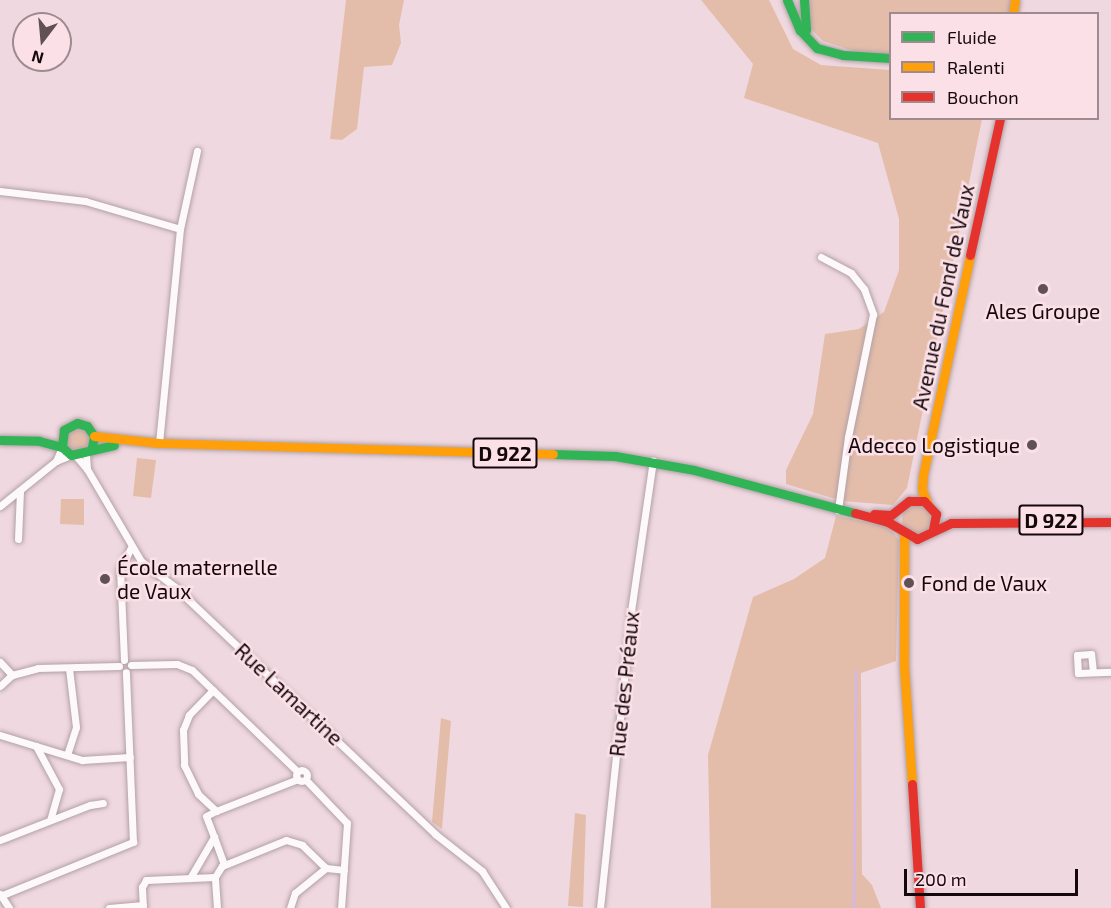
<!DOCTYPE html>
<html>
<head>
<meta charset="utf-8">
<style>
	body { margin:0 }
	#map { position:relative; width:1111px; height:908px; overflow:hidden; background:#efd8df; font-family:"Exo 2",sans-serif }
	div>[style] { position:absolute }
	.green>* { inset:0; background:#e4bdaa }
	.round { border-radius:50% }
	.stream>* { height:1.5px; margin:-0.75px; padding:0 0.75px; transform-origin:0.75px; border-radius:0.75px; background:#d0b6f4 }
	.roads { filter:drop-shadow(0 0 2px #b2a1a6) drop-shadow(0 0 2px #b2a1a6) }
	.street>* { height:7px; margin:-3.5px; padding:0 3.5px; transform-origin:3.5px; border-radius:3.5px; background:#fdf9fa }
	.street>.ring { margin:-3.5px; padding:0; box-sizing:content-box; background:none; border:7px solid #fdf9fa; border-radius:50% }
	.fast>* { height:9px; margin:-4.5px; padding:0 4.5px; transform-origin:4.5px; border-radius:4.5px; background:#30b455 }
	.slow>* { height:9px; margin:-4.5px; padding:0 4.5px; transform-origin:4.5px; border-radius:4.5px; background:#ff9f0a }
	.jam>* { height:9px; margin:-4.5px; padding:0 4.5px; transform-origin:4.5px; border-radius:4.5px; background:#e5322d }
	.dots>* { width:16px; height:16px; translate:-50% -50%; box-sizing:border-box; border:3px solid #fbe0e8; border-radius:50% }
	span { translate:-50% -50%; white-space:nowrap; text-align:center; line-height:1.15; -webkit-text-stroke:5px #fbe0e8; paint-order:stroke }
	.shield-label span { padding:2px 4px; background:#fbe0e8; border:2px solid; border-radius:4px; -webkit-text-stroke-width:0 }
	.shield-label { font-size:20px; color:#15080c; font-weight:700 }
	.street-label { font-size:21px; color:#15080c }
	.poi-label { font-size:21px; color:#15080c }
	.right { translate:-100% -50%; text-align:right }
	.left { translate:0 -50%; text-align:left }
	.legend { position:absolute; left:889px; top:12px; width:210px; height:108px; box-sizing:border-box; background:#fbe0e8; border:2px solid #9f8a90; margin:0; padding:8px 10px; list-style:none; font-size:18px; color:#15080c }
	.legend li { display:flex; align-items:center; gap:12px; height:30px }
	.legend b { width:30px; border:2px solid #9f8a90 }
	.north { position:absolute; left:12px; top:12px; width:60px; height:60px; box-sizing:border-box; background:#fbe0e8; border:2px solid #9f8a90; border-radius:50%; rotate:196deg; font-size:16px; font-weight:700; line-height:24px; text-align:center; color:#15080c }
	.north::after { content:''; display:block; margin:auto; width:21px; height:27px; background:#615156; clip-path:polygon(50% 0,100% 100%,50% 72%,0 100%) }
	.scale { position:absolute; left:904px; top:869px; width:174px; height:27px; box-sizing:border-box; border:3px solid #15080c; border-top:0; padding-left:8px; font-size:18px; line-height:21px; white-space:nowrap; color:#15080c; -webkit-text-stroke:4px #fbe0e8; paint-order:stroke }
</style>
</head>
<body>
<div id="map">
	<div class="green">
		<div style="clip-path:polygon(346px 0,404px 0,399px 25px,401px 43px,392px 65px,364px 67px,357px 129px,342px 140px,330px 139px)"></div>
		<div style="clip-path:polygon(701px 0,769px 0,793px 49px,821px 65px,890px 70px,890px 118px,982px 119px,907px 488px,893px 505px,842px 501px,786px 484px,786px 470px,813px 414px,825px 334px,859px 329px,884px 312px,899px 270px,899px 219px,878px 143px,744px 98px,753px 64px)"></div>
		<div style="clip-path:polygon(808px 0,1012px 0,1010px 13px,890px 14px,890px 54px,860px 53px,823px 41px,809px 27px)"></div>
		<div class="round" style="left:65px;top:428px;width:24px;height:24px"></div>
		<div style="clip-path:polygon(137px 458px,156px 460px,151px 498px,133px 496px)"></div>
		<div style="clip-path:polygon(61px 499px,84px 499px,84px 525px,60px 524px)"></div>
		<div class="round" style="left:902px;top:504px;width:30px;height:30px"></div>
		<div style="clip-path:polygon(836px 516px,888px 526px,899px 540px,896px 661px,861px 673px,862px 874px,872px 885px,881px 908px,711px 908px,708px 755px,753px 597px,794px 579px,825px 558px)"></div>
		<div style="clip-path:polygon(441px 718px,451px 721px,442px 829px,432px 822px)"></div>
		<div style="clip-path:polygon(575px 813px,586px 815px,583px 907px,568px 906px)"></div>
	</div>
	<div class="stream">
		<div style="left:854px;top:908px;width:236px;rotate:-89.5deg"></div>
	</div>
	<div class="roads">
		<div class="street">
			<div style="left:0;top:191px;width:86px;rotate:6.7deg"></div>
			<div style="left:85px;top:201px;width:99px;rotate:16.4deg"></div>
			<div style="left:821px;top:257px;width:34px;rotate:28deg"></div>
			<div style="left:851px;top:273px;width:21px;rotate:51deg"></div>
			<div style="left:864px;top:289px;width:27px;rotate:70deg"></div>
			<div style="left:873px;top:314px;width:126px;rotate:101.5deg"></div>
			<div style="left:848px;top:437px;width:74px;rotate:97.8deg"></div>
			<div style="left:159px;top:443px;width:215px;rotate:-84.4deg"></div>
			<div style="left:180px;top:229px;width:80px;rotate:-77.7deg"></div>
			<div style="left:62px;top:447px;width:15px;rotate:113deg"></div>
			<div style="left:56px;top:461px;width:16px;rotate:-22deg"></div>
			<div style="left:76px;top:456px;width:17px;rotate:50deg"></div>
			<div style="left:87px;top:469px;width:15px;rotate:-94deg"></div>
			<div style="left:87px;top:469px;width:107px;rotate:59.6deg"></div>
			<div style="left:141px;top:561px;width:43px;rotate:37.4deg"></div>
			<div style="left:175px;top:587px;width:359px;rotate:43.5deg"></div>
			<div style="left:435px;top:834px;width:60px;rotate:38.2deg"></div>
			<div style="left:482px;top:871px;width:44px;rotate:57deg"></div>
			<div style="left:0;top:506px;width:72px;rotate:-38.8deg"></div>
			<div style="left:18px;top:539px;width:48px;rotate:-87.6deg"></div>
			<div style="left:124px;top:660px;width:90px;rotate:-92.5deg"></div>
			<div style="left:120px;top:570px;width:25px;rotate:-64deg"></div>
			<div style="left:0;top:662px;width:18px;rotate:47deg"></div>
			<div style="left:131px;top:665px;width:46px;rotate:-1.2deg"></div>
			<div style="left:177px;top:664px;width:16px;rotate:22deg"></div>
			<div style="left:192px;top:670px;width:147px;rotate:43.9deg"></div>
			<div style="left:1093px;top:672px;width:18px;rotate:-96deg"></div>
			<div style="left:1091px;top:654px;width:14px;rotate:176deg"></div>
			<div style="left:1077px;top:655px;width:18px;rotate:87deg"></div>
			<div style="left:1078px;top:673px;width:33px;rotate:-2deg"></div>
			<div style="left:0;top:686px;width:16px;rotate:-43deg"></div>
			<div style="left:12px;top:675px;width:27px;rotate:-15deg"></div>
			<div style="left:38px;top:668px;width:81px;rotate:-1.4deg"></div>
			<div style="left:213px;top:690px;width:35px;rotate:134deg"></div>
			<div style="left:189px;top:715px;width:16px;rotate:112deg"></div>
			<div style="left:183px;top:730px;width:35px;rotate:88deg"></div>
			<div style="left:184px;top:765px;width:32px;rotate:64deg"></div>
			<div style="left:198px;top:794px;width:25px;rotate:43deg"></div>
			<div style="left:216px;top:811px;width:88px;rotate:-21.3deg"></div>
			<div style="left:0;top:735px;width:86px;rotate:17deg"></div>
			<div style="left:82px;top:760px;width:48px;rotate:-3.6deg"></div>
			<div style="left:36px;top:746px;width:49px;rotate:61.9deg"></div>
			<div style="left:59px;top:789px;width:32px;rotate:106deg"></div>
			<div style="left:67px;top:755px;width:29px;rotate:-72deg"></div>
			<div style="left:76px;top:727px;width:59px;rotate:-96.8deg"></div>
			<div class="ring" style="left:296.5px;top:770.5px;width:4px;height:4px"></div>
			<div style="left:306px;top:780px;width:59px;rotate:46.4deg"></div>
			<div style="left:347px;top:823px;width:85px;rotate:94deg"></div>
			<div style="left:214px;top:837px;width:29px;rotate:70deg"></div>
			<div style="left:0;top:840px;width:97px;rotate:-21.3deg"></div>
			<div style="left:90px;top:805px;width:13px;rotate:-9deg"></div>
			<div style="left:190px;top:878px;width:48px;rotate:-59.7deg"></div>
			<div style="left:214px;top:837px;width:22px;rotate:-111deg"></div>
			<div style="left:206px;top:816px;width:11px;rotate:-27deg"></div>
			<div style="left:0;top:894px;width:17px;rotate:57deg"></div>
			<div style="left:0;top:896px;width:144px;rotate:-22.1deg"></div>
			<div style="left:133px;top:842px;width:170px;rotate:-92.4deg"></div>
			<div style="left:109px;top:908px;width:34px;rotate:-5deg"></div>
			<div style="left:143px;top:908px;width:21px;rotate:-93deg"></div>
			<div style="left:142px;top:887px;width:8px;rotate:-60deg"></div>
			<div style="left:146px;top:880px;width:69px;rotate:-2.5deg"></div>
			<div style="left:217px;top:908px;width:31px;rotate:-94deg"></div>
			<div style="left:215px;top:877px;width:13px;rotate:-58deg"></div>
			<div style="left:222px;top:866px;width:69px;rotate:-22.1deg"></div>
			<div style="left:286px;top:840px;width:17px;rotate:17deg"></div>
			<div style="left:302px;top:845px;width:33px;rotate:44deg"></div>
			<div style="left:326px;top:868px;width:18px;rotate:6deg"></div>
			<div style="left:290px;top:908px;width:16px;rotate:-72deg"></div>
			<div style="left:295px;top:893px;width:40px;rotate:-39deg"></div>
			<div style="left:600px;top:908px;width:299px;rotate:-84deg"></div>
			<div style="left:631px;top:611px;width:152px;rotate:-81.7deg"></div>
		</div>
		<div class="fast">
			<div style="left:787px;top:0;width:33px;rotate:67deg"></div>
			<div style="left:800px;top:30px;width:25px;rotate:47deg"></div>
			<div style="left:817px;top:48px;width:27px;rotate:15deg"></div>
			<div style="left:843px;top:55px;width:47px;rotate:3.7deg"></div>
			<div style="left:804px;top:0;width:30px;rotate:86deg"></div>
			<div style="left:0;top:440px;width:39px;rotate:1deg"></div>
			<div style="left:39px;top:441px;width:24px;rotate:15deg"></div>
			<div style="left:92px;top:447px;width:11px;rotate:-80deg"></div>
			<div style="left:94px;top:436px;width:12px;rotate:-125deg"></div>
			<div style="left:87px;top:426px;width:10px;rotate:-163deg"></div>
			<div style="left:77px;top:423px;width:15px;rotate:152deg"></div>
			<div style="left:64px;top:430px;width:17px;rotate:97deg"></div>
			<div style="left:62px;top:447px;width:12px;rotate:42deg"></div>
			<div style="left:71px;top:455px;width:44px;rotate:-13.1deg"></div>
			<div style="left:553px;top:454px;width:62px;rotate:1.8deg"></div>
			<div style="left:615px;top:456px;width:80px;rotate:10deg"></div>
			<div style="left:694px;top:470px;width:167px;rotate:15deg"></div>
		</div>
		<div class="slow">
			<div style="left:1013px;top:14px;width:14px;rotate:-82deg"></div>
			<div style="left:94px;top:436px;width:65px;rotate:6.1deg"></div>
			<div style="left:159px;top:443px;width:394px;rotate:1.6deg"></div>
			<div style="left:927px;top:502px;width:13px;rotate:-113deg"></div>
			<div style="left:922px;top:490px;width:15px;rotate:-86deg"></div>
			<div style="left:923px;top:475px;width:225px;rotate:-77.9deg"></div>
			<div style="left:904px;top:533px;width:134px;rotate:90deg"></div>
			<div style="left:904px;top:667px;width:117px;rotate:86.1deg"></div>
		</div>
		<div class="jam">
			<div style="left:970px;top:255px;width:140px;rotate:-77.6deg"></div>
			<div style="left:855px;top:513px;width:34px;rotate:15deg"></div>
			<div style="left:888px;top:522px;width:34px;rotate:30deg"></div>
			<div style="left:917px;top:539px;width:38px;rotate:-25deg"></div>
			<div style="left:951px;top:523px;width:160px;rotate:-0.4deg"></div>
			<div style="left:874px;top:514px;width:17px;rotate:3deg"></div>
			<div style="left:891px;top:515px;width:23px;rotate:-38deg"></div>
			<div style="left:909px;top:501px;width:15px"></div>
			<div style="left:924px;top:501px;width:18px;rotate:47deg"></div>
			<div style="left:936px;top:514px;width:16px;rotate:101deg"></div>
			<div style="left:912px;top:784px;width:124px;rotate:86.3deg"></div>
		</div>
	</div>
	<div class="dots">
		<div style="left:1043px;top:289px;background:#615156"></div>
		<div style="left:1032px;top:445px;background:#615156"></div>
		<div style="left:105px;top:579px;background:#615156"></div>
		<div style="left:909px;top:583px;background:#615156"></div>
	</div>
	<div class="shield-label">
		<span style="left:505px;top:453px">D 922</span>
		<span style="left:1051px;top:520px">D 922</span>
	</div>
	<div class="street-label">
		<span style="left:943px;top:297px;rotate:-78deg">Avenue du Fond de Vaux</span>
		<span style="left:624px;top:684px;rotate:-84deg">Rue des Préaux</span>
		<span style="left:289px;top:694px;rotate:43deg">Rue Lamartine</span>
	</div>
	<div class="poi-label">
		<span style="left:1043px;top:311px">Ales Groupe</span>
		<span class="right" style="left:1020px;top:445px">Adecco Logistique</span>
		<span class="left" style="left:117px;top:579px">École maternelle<br>de Vaux</span>
		<span class="left" style="left:921px;top:583px">Fond de Vaux</span>
	</div>
	<ul class="legend">
	<li><b style="height:8px;background:#30b455"></b>Fluide</li>
	<li><b style="height:8px;background:#ff9f0a"></b>Ralenti</li>
	<li><b style="height:8px;background:#e5322d"></b>Bouchon</li>
	</ul>
	<div class="north">N</div>
	<div class="scale">200 m</div>
</div>
</body>
</html>
